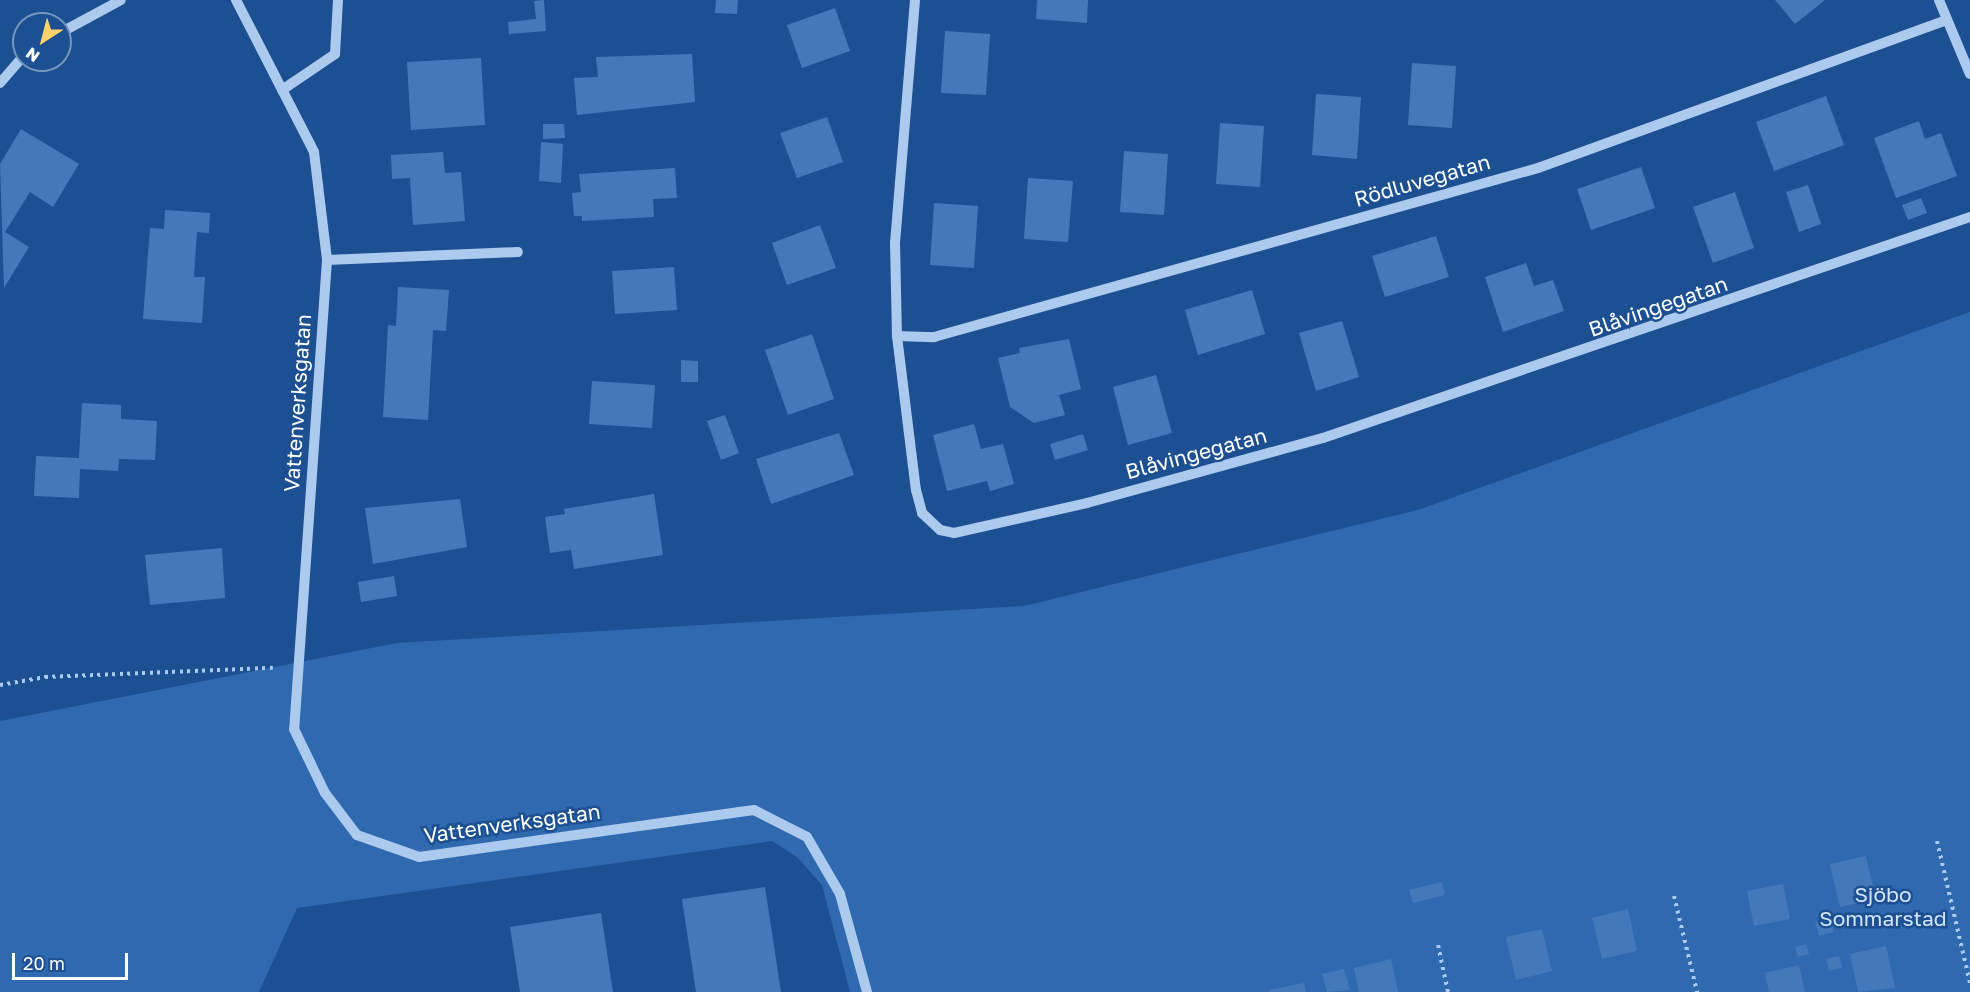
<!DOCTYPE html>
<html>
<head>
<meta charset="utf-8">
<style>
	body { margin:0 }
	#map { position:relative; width:1970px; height:992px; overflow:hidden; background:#1c5092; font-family:"Golos Text",sans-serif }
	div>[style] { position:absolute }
	.green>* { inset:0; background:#2f6ab0 }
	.building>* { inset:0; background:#4479b9 }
	.path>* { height:4px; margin-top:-2px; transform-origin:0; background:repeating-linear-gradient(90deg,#accaee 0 3px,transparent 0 7.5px) }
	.minor>* { height:10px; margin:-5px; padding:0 5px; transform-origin:5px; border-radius:5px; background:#accaee }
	span { translate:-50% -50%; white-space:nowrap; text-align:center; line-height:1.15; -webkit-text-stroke:5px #1c5092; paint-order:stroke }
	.street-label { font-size:21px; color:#fff }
	.park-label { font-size:21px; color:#d2e5fa }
	.north { position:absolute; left:12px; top:12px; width:60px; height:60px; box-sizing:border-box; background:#1c5092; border:2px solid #7796be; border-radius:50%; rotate:216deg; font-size:16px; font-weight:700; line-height:24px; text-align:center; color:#fff }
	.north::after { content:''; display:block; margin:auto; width:21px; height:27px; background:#ffd36a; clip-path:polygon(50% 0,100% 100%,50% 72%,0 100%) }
	.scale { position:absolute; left:12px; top:953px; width:116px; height:27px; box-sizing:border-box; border:3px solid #fff; border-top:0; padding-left:8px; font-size:18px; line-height:21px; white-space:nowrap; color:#fff; -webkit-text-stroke:4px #1c5092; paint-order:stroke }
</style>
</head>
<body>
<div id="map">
	<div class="green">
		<div style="clip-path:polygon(1970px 312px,1970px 992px,850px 992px,822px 885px,797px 857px,772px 841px,297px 908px,259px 992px,0 992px,0 721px,397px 643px,1024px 606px,1418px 510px)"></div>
	</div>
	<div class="building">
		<div style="clip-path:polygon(544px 0,546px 31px,509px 34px,508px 22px,536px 19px,534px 1px)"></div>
		<div style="clip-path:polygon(716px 0,738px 0,737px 14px,715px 13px)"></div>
		<div style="clip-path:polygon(1037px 0,1088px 0,1087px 23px,1036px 19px)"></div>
		<div style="clip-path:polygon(1775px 0,1825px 0,1795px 24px)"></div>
		<div style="clip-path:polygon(835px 8px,850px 51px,802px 68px,787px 25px)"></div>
		<div style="clip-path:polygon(945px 31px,990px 34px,986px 95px,941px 93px)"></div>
		<div style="clip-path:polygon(692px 54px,695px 102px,577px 115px,574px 78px,598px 77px,596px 57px)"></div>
		<div style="clip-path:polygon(481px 58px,485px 125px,411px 130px,407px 62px)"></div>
		<div style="clip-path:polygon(1412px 63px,1456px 66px,1452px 128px,1408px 125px)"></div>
		<div style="clip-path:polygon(1316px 94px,1361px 97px,1357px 159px,1312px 155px)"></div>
		<div style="clip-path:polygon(1826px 96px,1844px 145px,1774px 171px,1756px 122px)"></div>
		<div style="clip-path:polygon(827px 117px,843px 162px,797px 178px,780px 133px)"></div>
		<div style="clip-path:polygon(1919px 121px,1925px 139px,1941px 133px,1957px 176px,1896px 198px,1874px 138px)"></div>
		<div style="clip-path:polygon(1220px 123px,1264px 126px,1260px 187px,1216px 184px)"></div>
		<div style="clip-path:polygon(543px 124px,564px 124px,565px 138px,543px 139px)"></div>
		<div style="clip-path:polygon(21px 129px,79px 164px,53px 207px,30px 192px,5px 232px,29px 247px,4px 288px,0 164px)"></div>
		<div style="clip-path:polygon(541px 142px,563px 144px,561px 183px,539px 181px)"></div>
		<div style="clip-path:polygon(1124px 151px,1168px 154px,1164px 215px,1120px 212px)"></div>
		<div style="clip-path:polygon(443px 152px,445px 173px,461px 172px,465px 221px,413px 225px,410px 178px,392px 179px,391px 155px)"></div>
		<div style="clip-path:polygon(1641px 167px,1655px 208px,1591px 230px,1577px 189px)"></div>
		<div style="clip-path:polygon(675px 168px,677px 198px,653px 199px,654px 217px,582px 221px,582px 216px,574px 216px,572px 193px,581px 192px,579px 174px)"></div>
		<div style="clip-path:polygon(1028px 178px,1073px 181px,1068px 242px,1024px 239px)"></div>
		<div style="clip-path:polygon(1808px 185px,1821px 224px,1799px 232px,1786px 192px)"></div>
		<div style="clip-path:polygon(1735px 192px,1754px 248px,1713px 263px,1693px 207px)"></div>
		<div style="clip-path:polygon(1921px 198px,1927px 213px,1908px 220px,1902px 205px)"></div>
		<div style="clip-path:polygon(934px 203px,978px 206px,974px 268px,930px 265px)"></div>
		<div style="clip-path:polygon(165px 210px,210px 213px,209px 233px,197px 232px,194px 277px,205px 277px,202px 323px,143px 319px,150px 228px,164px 229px)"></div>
		<div style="clip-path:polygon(820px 225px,836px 268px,787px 285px,772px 243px)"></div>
		<div style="clip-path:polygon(1436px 236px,1449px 277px,1385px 297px,1372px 256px)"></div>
		<div style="clip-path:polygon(1526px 263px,1534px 286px,1553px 280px,1564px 311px,1503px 332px,1485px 277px)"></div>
		<div style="clip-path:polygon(674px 267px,677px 310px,615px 314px,612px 271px)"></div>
		<div style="clip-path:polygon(398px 287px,449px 290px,446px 331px,433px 330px,428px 420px,383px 417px,388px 325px,396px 326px)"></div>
		<div style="clip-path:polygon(1252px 290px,1265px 334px,1198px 355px,1185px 310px)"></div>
		<div style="clip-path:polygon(1342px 321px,1359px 377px,1316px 391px,1299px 333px)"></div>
		<div style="clip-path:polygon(812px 334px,834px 399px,788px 415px,765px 350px)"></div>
		<div style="clip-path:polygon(1069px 339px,1081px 389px,1059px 395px,1065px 415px,1034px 423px,1010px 407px,998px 358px,1020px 353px,1019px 348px)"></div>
		<div style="clip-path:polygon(681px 360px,698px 361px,698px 382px,681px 382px)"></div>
		<div style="clip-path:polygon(1156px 375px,1172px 433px,1128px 445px,1113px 387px)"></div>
		<div style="clip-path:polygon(592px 381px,655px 385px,652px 428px,589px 424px)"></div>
		<div style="clip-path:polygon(82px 403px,121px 405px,121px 419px,157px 421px,155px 460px,119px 459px,118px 471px,80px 469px,79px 498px,34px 496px,36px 456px,79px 458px)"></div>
		<div style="clip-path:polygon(725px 415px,739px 453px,721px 460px,707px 421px)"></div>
		<div style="clip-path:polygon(974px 424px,981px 449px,1003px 444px,1014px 484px,990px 491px,987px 481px,947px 491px,933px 435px)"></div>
		<div style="clip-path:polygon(839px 433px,854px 475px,771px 504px,756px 459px)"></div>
		<div style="clip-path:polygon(1083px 434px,1088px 450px,1055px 460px,1050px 444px)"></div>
		<div style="clip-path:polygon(654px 494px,663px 555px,574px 569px,571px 550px,550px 553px,545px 517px,565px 514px,564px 509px)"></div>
		<div style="clip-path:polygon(460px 499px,467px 547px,373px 564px,365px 508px)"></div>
		<div style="clip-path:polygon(222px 548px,225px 598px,150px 605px,145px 555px)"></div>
		<div style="clip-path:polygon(394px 576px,397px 596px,361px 602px,358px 582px)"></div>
		<div style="clip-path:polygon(1866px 856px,1876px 899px,1840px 907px,1830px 864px)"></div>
		<div style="clip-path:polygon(1442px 882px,1445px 895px,1413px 903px,1409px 890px)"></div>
		<div style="clip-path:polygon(1783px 884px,1790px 919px,1754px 926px,1747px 891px)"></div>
		<div style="clip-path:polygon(765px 887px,781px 992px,696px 992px,682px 899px)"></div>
		<div style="clip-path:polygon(1628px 909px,1637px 951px,1602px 959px,1592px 918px)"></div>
		<div style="clip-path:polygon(601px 913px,613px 992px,520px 992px,510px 927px)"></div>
		<div style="clip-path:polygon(1830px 917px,1834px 932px,1819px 936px,1815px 922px)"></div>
		<div style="clip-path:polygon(1542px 929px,1552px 971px,1516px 980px,1506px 937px)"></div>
		<div style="clip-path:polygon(1806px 944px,1809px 954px,1798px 957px,1795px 947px)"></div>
		<div style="clip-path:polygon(1886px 946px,1895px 988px,1858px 992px,1850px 954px)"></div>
		<div style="clip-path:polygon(1839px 956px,1842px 968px,1829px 971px,1826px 959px)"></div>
		<div style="clip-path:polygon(1391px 959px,1398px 992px,1359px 992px,1354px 968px)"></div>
		<div style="clip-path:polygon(1799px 965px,1805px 992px,1769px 992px,1765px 973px)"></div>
		<div style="clip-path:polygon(1344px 969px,1350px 990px,1327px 992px,1322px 974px)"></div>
		<div style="clip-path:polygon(1304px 983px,1306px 992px,1269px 992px,1269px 990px)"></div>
	</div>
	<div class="path">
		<div style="left:0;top:685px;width:46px;rotate:-10.1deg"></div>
		<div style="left:45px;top:677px;width:228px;rotate:-2.3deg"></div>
		<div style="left:1937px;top:841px;width:146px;rotate:76.9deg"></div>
		<div style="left:1674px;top:896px;width:99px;rotate:76.5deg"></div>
		<div style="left:1438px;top:945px;width:48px;rotate:78deg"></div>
	</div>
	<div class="minor">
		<div style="left:236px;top:0;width:171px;rotate:62.8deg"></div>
		<div style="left:314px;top:152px;width:109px;rotate:83.1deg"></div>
		<div style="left:327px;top:260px;width:470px;rotate:94deg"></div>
		<div style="left:294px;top:729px;width:71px;rotate:64.2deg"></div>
		<div style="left:325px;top:793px;width:53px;rotate:52.7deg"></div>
		<div style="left:357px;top:835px;width:66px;rotate:19.5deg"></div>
		<div style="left:419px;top:857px;width:338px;rotate:-8deg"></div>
		<div style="left:754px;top:810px;width:59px;rotate:27deg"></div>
		<div style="left:807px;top:837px;width:66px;rotate:59.9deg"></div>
		<div style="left:840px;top:894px;width:102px;rotate:74.6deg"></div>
		<div style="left:915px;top:0;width:243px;rotate:94.7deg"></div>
		<div style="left:895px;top:242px;width:94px;rotate:88.8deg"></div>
		<div style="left:897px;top:336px;width:155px;rotate:83deg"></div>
		<div style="left:916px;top:490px;width:24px;rotate:75deg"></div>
		<div style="left:922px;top:513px;width:25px;rotate:43deg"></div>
		<div style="left:940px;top:530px;width:14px;rotate:12deg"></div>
		<div style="left:954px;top:533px;width:136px;rotate:-12.7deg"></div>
		<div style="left:1087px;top:503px;width:245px;rotate:-15.4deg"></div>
		<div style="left:1323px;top:438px;width:684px;rotate:-18.86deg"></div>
		<div style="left:1939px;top:0;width:80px;rotate:67.3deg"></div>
		<div style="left:60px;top:33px;width:69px;rotate:-28.4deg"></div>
		<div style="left:0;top:83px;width:37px;rotate:-49deg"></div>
		<div style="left:282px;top:90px;width:64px;rotate:-34.2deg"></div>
		<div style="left:335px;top:54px;width:54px;rotate:-86.8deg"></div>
		<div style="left:327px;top:260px;width:191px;rotate:-2.4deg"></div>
		<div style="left:897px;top:336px;width:37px;rotate:2deg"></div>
		<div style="left:934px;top:337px;width:627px;rotate:-15.63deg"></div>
		<div style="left:1538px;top:168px;width:434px;rotate:-19.9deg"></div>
	</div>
	<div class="street-label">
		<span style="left:1422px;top:180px;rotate:-16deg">Rödluvegatan</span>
		<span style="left:1658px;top:306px;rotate:-19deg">Blåvingegatan</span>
		<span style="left:297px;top:403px;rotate:-86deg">Vattenverksgatan</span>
		<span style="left:1196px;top:453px;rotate:-15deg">Blåvingegatan</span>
		<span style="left:512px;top:823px;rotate:-8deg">Vattenverksgatan</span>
	</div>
	<div class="park-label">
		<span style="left:1883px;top:906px">Sjöbo<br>Sommarstad</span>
	</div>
	<div class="north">N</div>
	<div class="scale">20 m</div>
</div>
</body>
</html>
